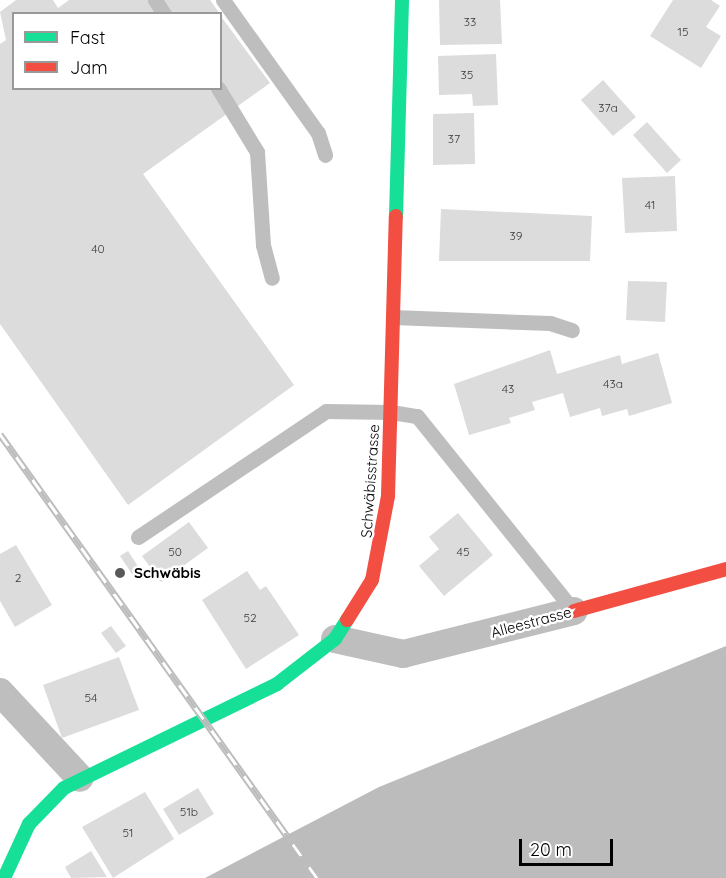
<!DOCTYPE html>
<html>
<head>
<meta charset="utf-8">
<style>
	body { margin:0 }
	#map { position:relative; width:726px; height:878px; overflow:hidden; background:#fff; font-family:Quicksand,sans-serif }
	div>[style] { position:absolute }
	.water>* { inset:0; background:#bcbcbc }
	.building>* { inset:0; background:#dcdcdc }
	.lane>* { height:15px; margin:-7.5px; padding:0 7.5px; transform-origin:7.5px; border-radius:7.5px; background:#bebebe }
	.street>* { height:28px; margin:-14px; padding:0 14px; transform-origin:14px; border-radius:14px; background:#bebebe }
	.fast>* { height:14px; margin:-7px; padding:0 7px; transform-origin:7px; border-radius:7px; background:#16e098 }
	.jam>* { height:14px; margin:-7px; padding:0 7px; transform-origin:7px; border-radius:7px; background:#f24e42 }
	.rail>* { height:7px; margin-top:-3.5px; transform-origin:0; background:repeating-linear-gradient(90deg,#fff 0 14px,#bdbdbd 0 28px); box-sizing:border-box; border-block:2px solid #bdbdbd }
	.dots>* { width:16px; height:16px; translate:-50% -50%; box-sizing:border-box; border:3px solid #fff; border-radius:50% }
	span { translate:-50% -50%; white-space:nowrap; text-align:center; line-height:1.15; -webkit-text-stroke:5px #fff; paint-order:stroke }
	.number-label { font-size:12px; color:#373737 }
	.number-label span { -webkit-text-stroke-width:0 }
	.street-label { font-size:15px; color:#000 }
	.poi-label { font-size:15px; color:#000; font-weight:700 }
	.left { translate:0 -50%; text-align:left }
	.legend { position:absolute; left:12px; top:12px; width:210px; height:78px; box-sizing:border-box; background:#fff; border:2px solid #999; margin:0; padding:8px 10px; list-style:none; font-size:18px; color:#000 }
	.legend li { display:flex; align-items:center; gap:12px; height:30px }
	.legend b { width:30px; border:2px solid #999 }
	.scale { position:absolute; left:519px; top:839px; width:94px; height:27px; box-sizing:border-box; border:3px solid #000; border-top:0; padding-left:8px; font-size:18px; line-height:21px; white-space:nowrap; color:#000; -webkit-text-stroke:4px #fff; paint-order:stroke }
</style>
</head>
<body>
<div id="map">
	<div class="water">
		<div style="clip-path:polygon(726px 646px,726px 878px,205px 878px,379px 787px)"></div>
	</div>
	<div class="building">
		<div style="clip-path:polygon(16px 0,53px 0,58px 8px,69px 0,210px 0,220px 14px,14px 14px,14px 88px,220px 88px,220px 15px,270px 83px,143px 174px,294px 385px,128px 505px,0 324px,0 44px,6px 40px,0 12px)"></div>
		<div style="clip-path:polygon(439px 0,500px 0,502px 44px,440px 45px)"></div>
		<div style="clip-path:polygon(673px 0,711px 0,720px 6px,706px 27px,721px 36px,701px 68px,650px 36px)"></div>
		<div style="clip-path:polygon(496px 54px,498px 105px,473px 106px,472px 94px,439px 95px,438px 56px)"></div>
		<div style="clip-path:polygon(603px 80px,636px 117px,613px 136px,581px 100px)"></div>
		<div style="clip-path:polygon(474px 113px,475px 164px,433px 165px,433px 114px)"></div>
		<div style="clip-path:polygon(647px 122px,681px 160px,667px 173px,633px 135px)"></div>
		<div style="clip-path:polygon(675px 176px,677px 231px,625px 233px,622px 178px)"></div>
		<div style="clip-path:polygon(441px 209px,592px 216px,590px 261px,439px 261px)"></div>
		<div style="clip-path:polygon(628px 281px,667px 282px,665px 322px,626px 320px)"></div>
		<div style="clip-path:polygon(550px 350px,557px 374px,620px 355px,622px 364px,658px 353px,672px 403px,629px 416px,627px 409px,602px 416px,600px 408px,570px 417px,563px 393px,532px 402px,535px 410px,509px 418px,511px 423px,469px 435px,454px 384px)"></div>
		<div style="clip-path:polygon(458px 513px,493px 555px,444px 596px,419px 566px,439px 549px,429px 537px)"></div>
		<div style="clip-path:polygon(189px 522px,208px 548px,161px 582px,142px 556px)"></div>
		<div style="clip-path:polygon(16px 545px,52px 605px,15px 627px,0 601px,0 554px)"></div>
		<div style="clip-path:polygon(128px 551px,141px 571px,134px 577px,120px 556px)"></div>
		<div style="clip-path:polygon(247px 571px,260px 590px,266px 586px,299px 635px,246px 669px,202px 600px)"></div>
		<div style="clip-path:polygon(111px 626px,126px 646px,116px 653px,101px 633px)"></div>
		<div style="clip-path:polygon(119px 657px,139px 710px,62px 738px,43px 685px)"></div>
		<div style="clip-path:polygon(198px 788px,214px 814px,179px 835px,163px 809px)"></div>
		<div style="clip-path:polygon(145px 792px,174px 839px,113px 878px,82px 827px)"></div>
		<div style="clip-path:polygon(91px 851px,107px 877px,71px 878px,65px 867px)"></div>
	</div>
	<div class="lane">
		<div style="left:155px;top:0;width:17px;rotate:57deg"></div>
		<div style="left:223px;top:0;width:163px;rotate:54.5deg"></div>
		<div style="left:318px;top:133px;width:23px;rotate:72deg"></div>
		<div style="left:218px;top:88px;width:75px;rotate:58.6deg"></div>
		<div style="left:257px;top:152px;width:93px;rotate:86.3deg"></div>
		<div style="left:263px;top:245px;width:34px;rotate:75deg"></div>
		<div style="left:393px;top:317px;width:157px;rotate:2.2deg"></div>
		<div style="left:550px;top:323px;width:23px;rotate:18deg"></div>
		<div style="left:138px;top:537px;width:226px;rotate:-33.8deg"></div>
		<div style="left:326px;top:411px;width:65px;rotate:0.9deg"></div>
		<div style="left:391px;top:412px;width:26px;rotate:9deg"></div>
		<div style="left:417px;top:416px;width:250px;rotate:51.2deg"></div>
	</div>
	<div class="street">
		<div style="left:335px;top:639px;width:70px;rotate:12.4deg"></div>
		<div style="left:403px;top:654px;width:176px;rotate:-14.1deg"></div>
		<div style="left:0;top:692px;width:117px;rotate:47.1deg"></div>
	</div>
	<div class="fast">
		<div style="left:396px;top:216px;width:216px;rotate:-88.4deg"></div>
		<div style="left:4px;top:878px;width:60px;rotate:-65.2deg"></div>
		<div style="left:29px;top:824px;width:50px;rotate:-45.8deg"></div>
		<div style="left:64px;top:788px;width:237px;rotate:-26deg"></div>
		<div style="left:277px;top:684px;width:73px;rotate:-37.8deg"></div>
		<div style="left:335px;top:639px;width:22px;rotate:-58deg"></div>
	</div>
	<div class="jam">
		<div style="left:574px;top:611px;width:158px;rotate:-15.4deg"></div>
		<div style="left:347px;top:620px;width:47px;rotate:-58deg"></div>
		<div style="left:372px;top:580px;width:86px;rotate:-79.2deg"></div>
		<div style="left:388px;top:496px;width:280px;rotate:-88.4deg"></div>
	</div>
	<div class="rail">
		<div style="left:0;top:434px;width:546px;rotate:54.47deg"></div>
	</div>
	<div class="dots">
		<div style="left:120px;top:573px;background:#595959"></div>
	</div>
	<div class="number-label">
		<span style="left:470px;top:22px">33</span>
		<span style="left:683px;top:32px">15</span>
		<span style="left:467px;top:75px">35</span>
		<span style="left:608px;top:108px">37a</span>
		<span style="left:454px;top:139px">37</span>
		<span style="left:650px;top:205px">41</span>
		<span style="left:516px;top:236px">39</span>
		<span style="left:98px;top:249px">40</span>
		<span style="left:613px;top:384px">43a</span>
		<span style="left:508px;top:389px">43</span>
		<span style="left:175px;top:552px">50</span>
		<span style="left:463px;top:552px">45</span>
		<span style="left:18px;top:578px">2</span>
		<span style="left:250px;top:618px">52</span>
		<span style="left:91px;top:698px">54</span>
		<span style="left:189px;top:812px">51b</span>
		<span style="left:128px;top:833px">51</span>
	</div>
	<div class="street-label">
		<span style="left:370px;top:481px;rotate:-86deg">Schwäbisstrasse</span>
		<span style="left:531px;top:622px;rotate:-15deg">Alleestrasse</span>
	</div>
	<div class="poi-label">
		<span class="left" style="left:134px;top:573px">Schwäbis</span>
	</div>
	<ul class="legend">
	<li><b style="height:8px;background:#16e098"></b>Fast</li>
	<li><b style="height:8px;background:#f24e42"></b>Jam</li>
	</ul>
	<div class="scale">20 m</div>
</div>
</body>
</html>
